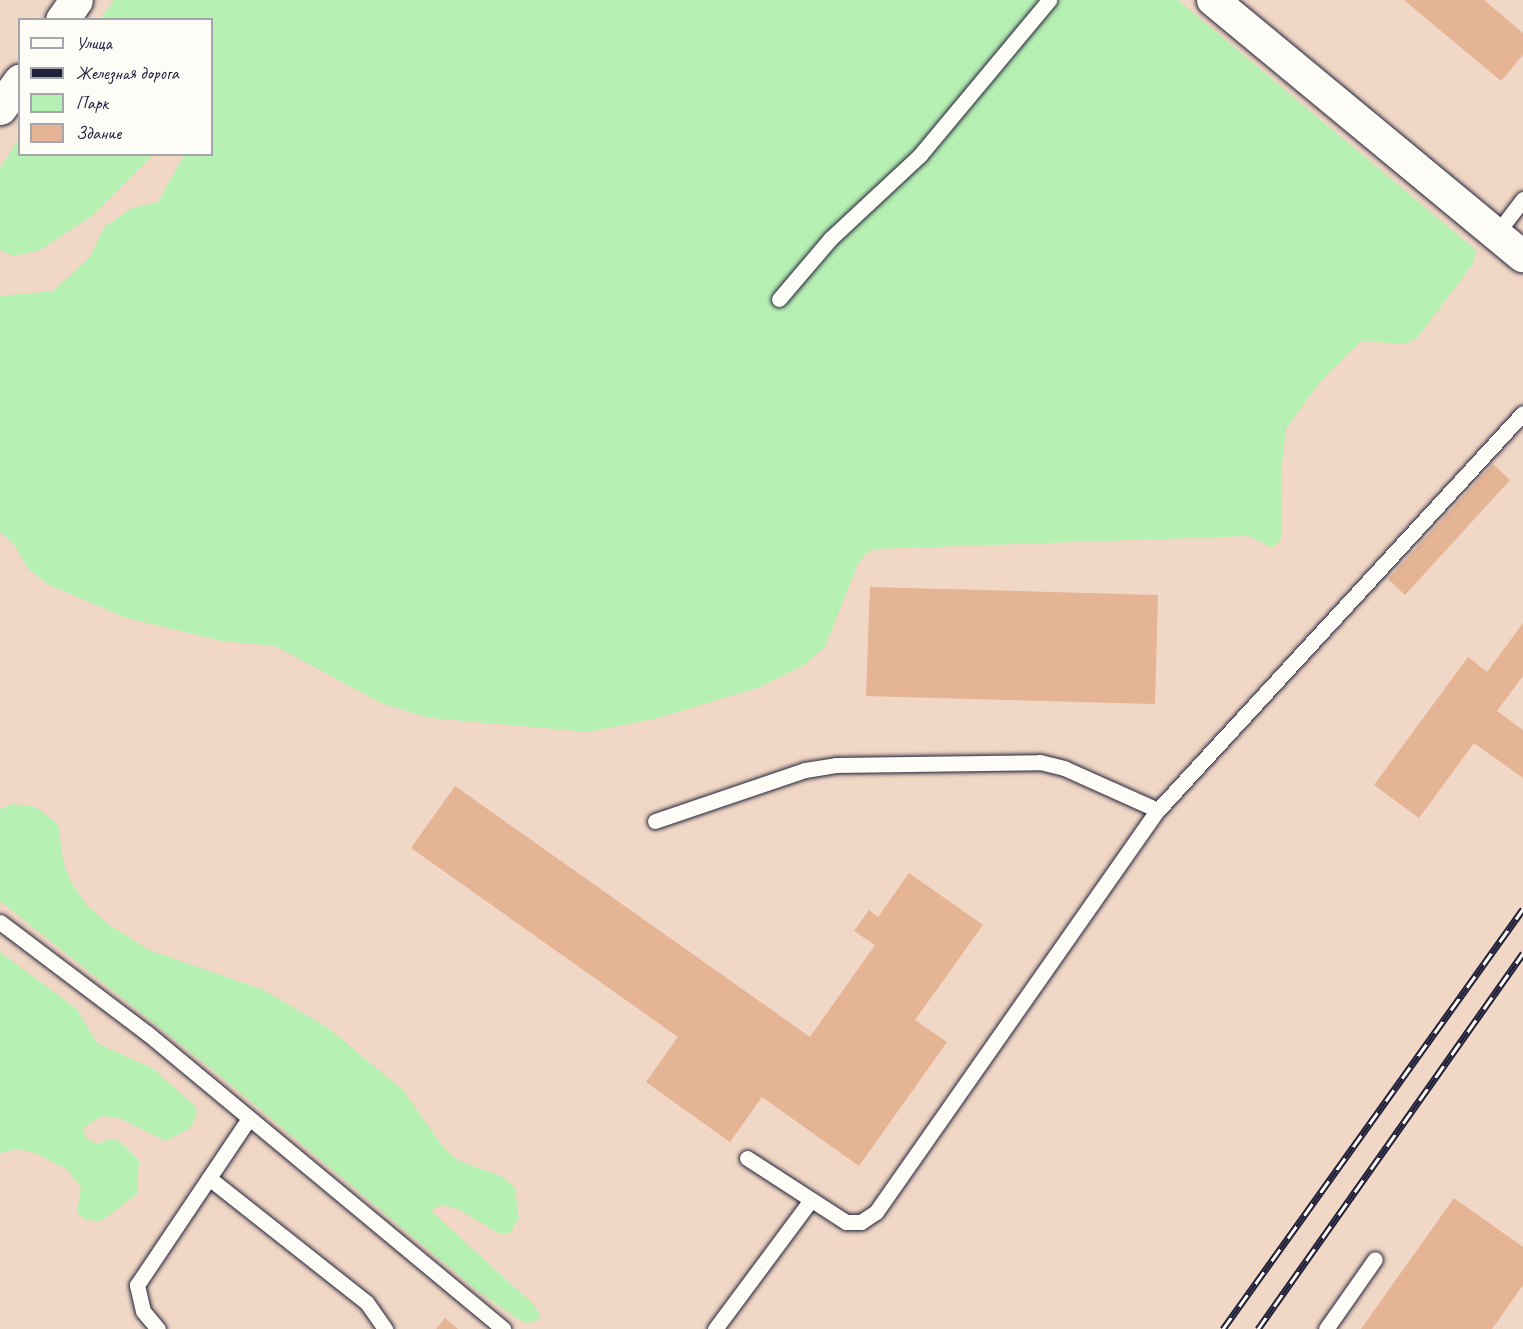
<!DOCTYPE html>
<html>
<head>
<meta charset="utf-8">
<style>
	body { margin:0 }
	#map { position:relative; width:1523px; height:1329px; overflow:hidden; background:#f6e6da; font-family:Caveat,sans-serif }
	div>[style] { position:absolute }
	.built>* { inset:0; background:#f1d7c5 }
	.green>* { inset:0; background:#b7f0b3 }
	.building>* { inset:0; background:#e4b495 }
	.roads { filter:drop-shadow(0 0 2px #22223b) drop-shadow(0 0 2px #22223b) }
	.service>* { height:15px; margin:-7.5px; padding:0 7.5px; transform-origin:7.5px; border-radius:7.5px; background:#fdfcf7 }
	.minor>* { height:32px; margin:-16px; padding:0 16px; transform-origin:16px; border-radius:16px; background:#fdfcf7 }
	.primary>* { height:33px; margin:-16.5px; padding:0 16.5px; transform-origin:16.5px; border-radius:16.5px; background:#fdfcf7 }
	.rail>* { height:7px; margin-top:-3.5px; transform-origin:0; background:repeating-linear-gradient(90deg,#fdfcf7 0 14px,#22223b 0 28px); box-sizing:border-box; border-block:2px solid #22223b }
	span { translate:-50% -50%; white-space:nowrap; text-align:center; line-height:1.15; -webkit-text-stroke:5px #fdfcf7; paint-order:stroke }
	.legend { position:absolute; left:18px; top:18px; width:195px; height:138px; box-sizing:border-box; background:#fdfcf7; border:2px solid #a5a5ac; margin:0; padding:8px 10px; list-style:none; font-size:18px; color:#22223b }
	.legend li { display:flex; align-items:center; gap:12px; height:30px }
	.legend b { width:30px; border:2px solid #a5a5ac }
</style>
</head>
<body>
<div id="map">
	<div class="built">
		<div style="clip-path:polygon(evenodd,0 0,1523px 0,1523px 1329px,0 1329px,0 0,20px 20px,212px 20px,212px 154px,20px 154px,20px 20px)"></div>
	</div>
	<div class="green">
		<div style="clip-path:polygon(114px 0,1178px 0,1476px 250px,1473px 264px,1417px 338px,1405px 344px,1361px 341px,1320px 382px,1286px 429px,1281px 472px,1282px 538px,1272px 548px,1249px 536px,874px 549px,864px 555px,857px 566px,825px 647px,804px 665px,760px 687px,658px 718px,589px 732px,430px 718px,381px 703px,275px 646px,222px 641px,127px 618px,49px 585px,28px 569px,15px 546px,0 532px,0 296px,53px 291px,90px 257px,104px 227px,132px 208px,158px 202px,184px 155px,212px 154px,212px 20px,100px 19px)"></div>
		<div style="clip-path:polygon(19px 138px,20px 154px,153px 155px,92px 216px,40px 250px,13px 256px,0 250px,0 168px)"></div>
		<div style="clip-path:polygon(13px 804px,36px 807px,58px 824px,64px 865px,71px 882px,86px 904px,105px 922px,149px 950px,264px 990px,328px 1028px,403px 1090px,443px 1147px,457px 1160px,503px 1177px,515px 1188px,519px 1218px,510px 1233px,498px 1233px,456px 1208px,442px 1205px,430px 1210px,532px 1303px,540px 1314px,537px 1321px,527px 1323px,518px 1319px,480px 1293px,219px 1075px,0 901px,0 809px)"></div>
		<div style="clip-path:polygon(0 952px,77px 1009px,97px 1043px,152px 1068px,195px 1106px,197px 1115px,190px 1128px,166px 1141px,119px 1118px,102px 1116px,83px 1128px,87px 1139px,98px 1144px,109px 1139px,119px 1141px,139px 1160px,137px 1194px,101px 1221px,85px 1220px,77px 1212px,81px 1187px,66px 1169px,33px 1152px,17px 1149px,0 1153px)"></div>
	</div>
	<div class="building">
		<div style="clip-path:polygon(1404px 0,1484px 0,1523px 33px,1523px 55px,1501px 81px)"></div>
		<div style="clip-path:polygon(1493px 464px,1510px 480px,1405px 595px,1388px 579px)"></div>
		<div style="clip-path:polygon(870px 587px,1158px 595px,1155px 704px,866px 696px)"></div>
		<div style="clip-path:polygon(1523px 623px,1523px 676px,1497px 711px,1523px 730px,1523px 778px,1474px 743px,1419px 818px,1374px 785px,1468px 657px,1487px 672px)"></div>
		<div style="clip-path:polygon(455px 786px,810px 1037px,875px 945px,854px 931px,869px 910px,878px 917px,909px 873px,983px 925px,915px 1020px,947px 1042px,859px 1166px,762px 1097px,730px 1142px,646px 1082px,678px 1037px,411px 848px)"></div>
		<div style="clip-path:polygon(1454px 1198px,1523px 1247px,1523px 1285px,1492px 1329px,1361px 1329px)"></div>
		<div style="clip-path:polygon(445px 1318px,458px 1329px,436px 1329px)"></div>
	</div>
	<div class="roads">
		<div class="service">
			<div style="left:1497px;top:233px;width:43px;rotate:-52.6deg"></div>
			<div style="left:779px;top:299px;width:79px;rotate:-49.6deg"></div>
			<div style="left:830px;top:239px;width:123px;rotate:-43deg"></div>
			<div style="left:920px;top:155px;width:202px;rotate:-50.2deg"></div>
			<div style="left:655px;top:821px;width:158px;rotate:-18.8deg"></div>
			<div style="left:805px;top:770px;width:31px;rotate:-9deg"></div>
			<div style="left:836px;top:765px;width:204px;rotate:-0.8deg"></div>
			<div style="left:1040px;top:762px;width:25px;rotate:14deg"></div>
			<div style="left:1064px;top:768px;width:103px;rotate:24.1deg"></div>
			<div style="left:0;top:922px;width:184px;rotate:37.1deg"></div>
			<div style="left:147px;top:1033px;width:463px;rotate:39.7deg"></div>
			<div style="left:747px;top:1158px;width:118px;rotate:32.9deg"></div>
			<div style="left:846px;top:1222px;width:15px"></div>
			<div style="left:861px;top:1222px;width:18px;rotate:-34deg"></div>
			<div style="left:876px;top:1212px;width:491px;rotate:-55deg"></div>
			<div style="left:1158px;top:810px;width:539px;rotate:-47.4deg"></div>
			<div style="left:209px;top:1178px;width:201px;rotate:38.3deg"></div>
			<div style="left:367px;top:1303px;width:32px;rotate:55deg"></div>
			<div style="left:158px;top:1329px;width:23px;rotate:-130deg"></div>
			<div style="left:143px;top:1311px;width:27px;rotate:-103deg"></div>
			<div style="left:137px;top:1285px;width:199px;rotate:-56.1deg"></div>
			<div style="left:715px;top:1329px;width:159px;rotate:-53.4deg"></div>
			<div style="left:1326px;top:1329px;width:85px;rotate:-55deg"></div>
		</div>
		<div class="minor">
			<div style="left:1213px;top:0;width:402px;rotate:39.6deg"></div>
		</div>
		<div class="primary">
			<div style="left:62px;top:20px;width:24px;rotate:-55deg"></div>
			<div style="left:0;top:108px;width:34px;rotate:-54deg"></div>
		</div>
	</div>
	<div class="rail">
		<div style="left:1223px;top:1329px;width:516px;rotate:-54.46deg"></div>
		<div style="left:1258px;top:1329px;width:460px;rotate:-54.8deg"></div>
	</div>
	<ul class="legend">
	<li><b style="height:8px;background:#fdfcf7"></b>Улица</li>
	<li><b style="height:8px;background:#22223b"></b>Железная дорога</li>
	<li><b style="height:16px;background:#b7f0b3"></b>Парк</li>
	<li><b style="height:16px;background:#e4b495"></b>Здание</li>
	</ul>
</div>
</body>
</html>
